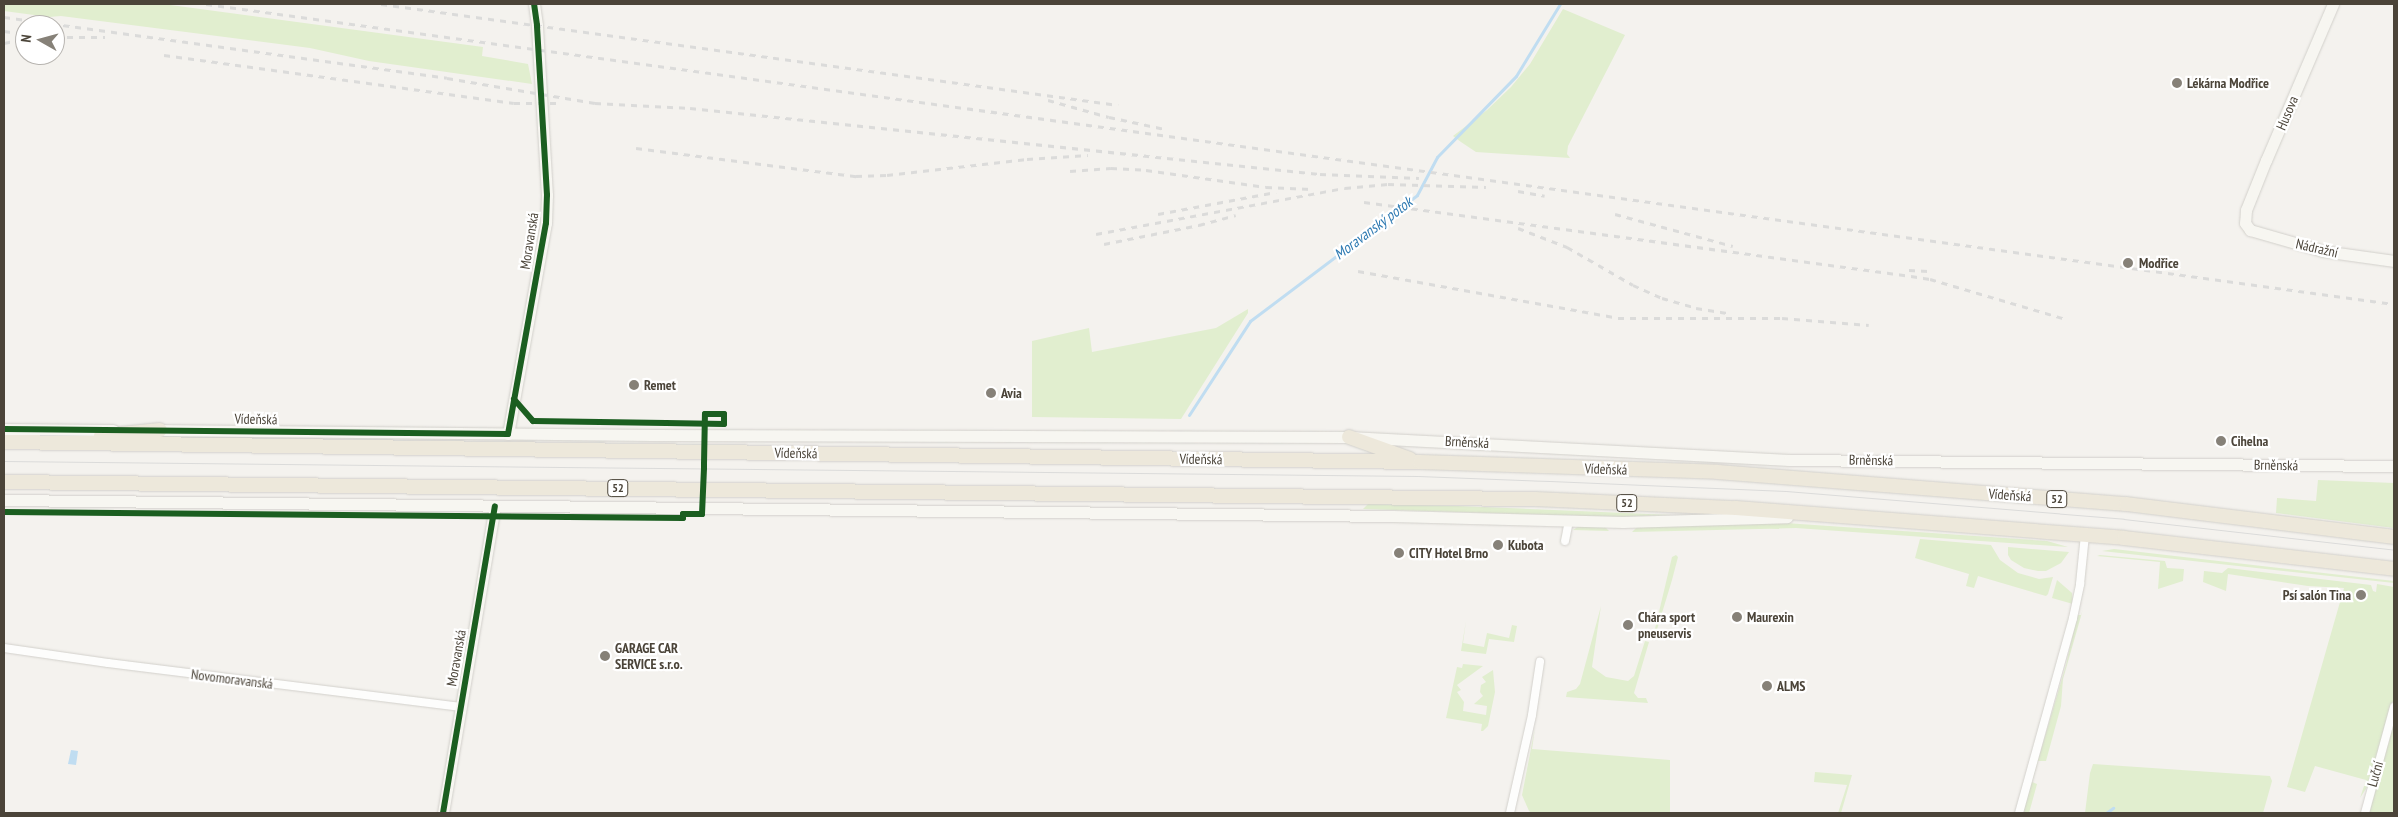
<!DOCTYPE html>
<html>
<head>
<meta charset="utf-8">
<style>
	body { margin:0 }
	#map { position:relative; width:2398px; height:817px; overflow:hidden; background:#f4f2ee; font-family:"PT Sans Narrow",sans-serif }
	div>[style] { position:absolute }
	.green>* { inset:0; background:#e1eecf }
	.water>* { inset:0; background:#c0ddf1 }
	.stream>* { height:3px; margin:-1.5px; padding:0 1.5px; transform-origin:1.5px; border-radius:1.5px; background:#c0ddf1 }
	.roads { filter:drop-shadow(0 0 1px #d2d0cb) drop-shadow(0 0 1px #d2d0cb) }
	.street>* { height:8px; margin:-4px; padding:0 4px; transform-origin:4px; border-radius:4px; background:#fdfdfc }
	.secondary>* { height:11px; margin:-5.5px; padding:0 5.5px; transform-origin:5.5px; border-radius:5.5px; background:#f7f6f1 }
	.highway>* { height:14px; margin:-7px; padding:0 7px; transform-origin:7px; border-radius:7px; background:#ede8db }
	.tram>* { height:1px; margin:-0.5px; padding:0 0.5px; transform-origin:0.5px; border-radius:0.5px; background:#dbdbda }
	.rail>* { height:3px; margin-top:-1.5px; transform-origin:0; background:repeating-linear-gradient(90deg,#dbdbda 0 6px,transparent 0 12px) }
	.cycleway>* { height:6px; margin:-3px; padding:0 3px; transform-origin:3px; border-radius:3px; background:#1b5e20 }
	.dots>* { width:14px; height:14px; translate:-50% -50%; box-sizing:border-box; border:2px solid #fff; border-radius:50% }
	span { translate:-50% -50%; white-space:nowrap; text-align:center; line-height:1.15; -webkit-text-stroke:4.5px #fff; paint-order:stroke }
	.shield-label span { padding:1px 4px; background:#fff; border:1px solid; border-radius:4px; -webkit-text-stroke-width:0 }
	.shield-label { font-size:12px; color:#4b4439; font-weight:700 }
	.poi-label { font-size:14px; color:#4b4439; font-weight:700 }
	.left { translate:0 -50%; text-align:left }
	.right { translate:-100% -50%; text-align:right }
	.street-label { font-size:14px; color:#4b4439 }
	.water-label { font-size:15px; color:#2e7ab2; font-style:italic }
	.frame { position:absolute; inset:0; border:5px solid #4b4439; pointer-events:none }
	.north { position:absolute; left:15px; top:15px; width:50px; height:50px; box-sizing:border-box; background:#fff; border:1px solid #b7b4b0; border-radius:50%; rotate:277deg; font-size:14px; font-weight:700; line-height:20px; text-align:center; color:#4b4439 }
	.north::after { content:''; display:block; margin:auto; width:18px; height:22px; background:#868178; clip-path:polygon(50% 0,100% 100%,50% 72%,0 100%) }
</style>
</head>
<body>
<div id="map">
	<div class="green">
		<div style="clip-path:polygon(4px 4px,163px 4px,483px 47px,482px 56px,528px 64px,532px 84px,369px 61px,310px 48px,61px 16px,49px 17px,4px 11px)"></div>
		<div style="clip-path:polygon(1563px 9px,1625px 35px,1568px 146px,1567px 154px,1570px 158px,1476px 152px,1461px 142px,1453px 136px,1487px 110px,1511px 87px,1530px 64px)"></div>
		<div style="clip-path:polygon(1248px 309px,1248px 313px,1181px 419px,1032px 417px,1032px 341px,1089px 328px,1092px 352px,1216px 328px)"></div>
		<div style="clip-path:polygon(2318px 480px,2394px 483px,2394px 528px,2276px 513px,2277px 498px,2316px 501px)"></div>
		<div style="clip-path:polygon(1368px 504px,1458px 506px,1672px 515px,1615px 517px,1363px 509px)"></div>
		<div style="clip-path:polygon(1770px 522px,2047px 541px,2068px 547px,1796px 528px,1632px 532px,1637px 527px)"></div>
		<div style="clip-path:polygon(1579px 526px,1605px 527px,1609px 531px,1573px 530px)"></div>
		<div style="clip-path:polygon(1920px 539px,1991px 545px,2000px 560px,2018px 573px,2039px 579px,2053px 577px,2048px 594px,2046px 596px,1978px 576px,1974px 588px,1966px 586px,1969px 574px,1915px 558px)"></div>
		<div style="clip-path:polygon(2008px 547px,2069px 552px,2061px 563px,2046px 571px,2038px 571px,2024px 568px,2011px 560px,2008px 555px)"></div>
		<div style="clip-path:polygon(2114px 549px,2394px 581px,2394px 583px,2102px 551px)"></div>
		<div style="clip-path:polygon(1676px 555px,1678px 557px,1672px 580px,1655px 636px,1653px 637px,1672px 557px)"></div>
		<div style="clip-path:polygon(2100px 555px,2165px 561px,2167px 568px,2184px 569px,2183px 581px,2158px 589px,2160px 562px,2097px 556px)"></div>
		<div style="clip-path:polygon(2228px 568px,2371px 585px,2373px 591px,2376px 592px,2377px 584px,2394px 587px,2394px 698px,2371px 781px,2360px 798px,2366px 780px,2315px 766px,2305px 792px,2287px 787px,2344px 588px,2308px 586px,2228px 574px,2226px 591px,2203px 582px,2204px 571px,2222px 573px)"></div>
		<div style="clip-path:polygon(2057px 580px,2072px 593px,2073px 604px,2052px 598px)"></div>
		<div style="clip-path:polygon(1601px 606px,1592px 667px,1606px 677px,1628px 681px,1634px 676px,1645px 641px,1649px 642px,1634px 693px,1638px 698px,1646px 698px,1648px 703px,1566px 697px,1567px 692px,1576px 689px,1580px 684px)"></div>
		<div style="clip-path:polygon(2083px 609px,2063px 679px,2061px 706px,2046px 761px,2038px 761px,2032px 782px,2037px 784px,2029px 813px,2023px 813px,2027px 797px,2066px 665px,2077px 615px,2081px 615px)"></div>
		<div style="clip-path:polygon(1466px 621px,1463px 643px,1484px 647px,1487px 633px,1509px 638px,1512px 625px,1517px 626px,1514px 642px,1489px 639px,1486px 654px,1461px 651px)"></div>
		<div style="clip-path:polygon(1463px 664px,1483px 666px,1457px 685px,1461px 690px,1457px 692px,1464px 702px,1463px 711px,1486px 715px,1487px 706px,1474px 704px,1483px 696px,1480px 692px,1481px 685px,1486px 682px,1482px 677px,1493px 670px,1495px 692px,1488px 726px,1483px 731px,1481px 731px,1482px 724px,1446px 718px,1457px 667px,1462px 668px)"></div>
		<div style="clip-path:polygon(2394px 713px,2394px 813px,2370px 813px,2370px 810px)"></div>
		<div style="clip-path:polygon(1535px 728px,1532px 749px,1670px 760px,1670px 813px,1532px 813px,1529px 811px,1522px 795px)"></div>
		<div style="clip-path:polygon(2093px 764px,2270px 776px,2272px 781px,2263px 813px,2085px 813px,2090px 773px)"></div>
		<div style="clip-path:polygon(1815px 772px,1852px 775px,1841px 813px,1838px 813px,1847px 785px,1814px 782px)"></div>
	</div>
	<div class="water">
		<div style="clip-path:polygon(71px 750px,78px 751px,76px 765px,68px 764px)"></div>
	</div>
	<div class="stream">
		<div style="left:1189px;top:415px;width:112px;rotate:-57deg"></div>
		<div style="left:1250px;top:321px;width:209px;rotate:-37deg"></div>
		<div style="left:1417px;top:195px;width:43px;rotate:-62.2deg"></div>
		<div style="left:1437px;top:157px;width:113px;rotate:-45.7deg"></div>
		<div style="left:1516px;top:76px;width:84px;rotate:-58.6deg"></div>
		<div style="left:2106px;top:813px;width:9px;rotate:-36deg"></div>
	</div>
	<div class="roads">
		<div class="street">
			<div style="left:1565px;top:541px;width:20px;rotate:-79deg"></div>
			<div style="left:4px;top:648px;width:105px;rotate:8.2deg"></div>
			<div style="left:108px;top:663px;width:356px;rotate:7.1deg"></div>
			<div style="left:1510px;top:813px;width:100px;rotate:-77.3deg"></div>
			<div style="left:1532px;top:715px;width:54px;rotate:-81.4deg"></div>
			<div style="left:2019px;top:813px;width:202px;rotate:-74.5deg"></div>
			<div style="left:2073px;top:618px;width:35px;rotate:-78deg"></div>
			<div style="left:2080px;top:584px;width:49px;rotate:-84.2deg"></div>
			<div style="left:2365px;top:813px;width:110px;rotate:-74.7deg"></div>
		</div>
		<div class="secondary">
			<div style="left:2333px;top:4px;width:170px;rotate:113.2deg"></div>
			<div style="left:2266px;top:160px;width:54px;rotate:111.8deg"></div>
			<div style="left:2246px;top:210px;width:13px;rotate:94deg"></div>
			<div style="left:2245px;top:223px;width:9px;rotate:54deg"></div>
			<div style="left:2250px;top:230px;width:76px;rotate:16deg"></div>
			<div style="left:2323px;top:251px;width:72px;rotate:8deg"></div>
			<div style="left:4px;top:429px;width:109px;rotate:0.5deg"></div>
			<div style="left:152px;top:430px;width:500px;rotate:0.57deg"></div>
			<div style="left:652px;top:435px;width:697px;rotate:0.16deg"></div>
			<div style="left:1349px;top:437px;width:441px;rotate:3deg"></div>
			<div style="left:1789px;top:460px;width:605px;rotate:0.57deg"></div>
			<div style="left:508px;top:434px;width:214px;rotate:-79.8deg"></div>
			<div style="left:546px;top:223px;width:28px;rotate:-88deg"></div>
			<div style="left:547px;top:195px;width:170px;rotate:-93.4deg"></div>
			<div style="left:537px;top:25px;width:21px;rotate:-98deg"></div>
			<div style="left:4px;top:500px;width:1389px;rotate:0.66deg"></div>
			<div style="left:1393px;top:516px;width:230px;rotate:1.5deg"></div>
			<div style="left:1623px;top:522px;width:164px;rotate:-1.7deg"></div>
			<div style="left:443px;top:813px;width:311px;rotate:-80.4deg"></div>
		</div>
		<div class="highway">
			<div style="left:101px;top:436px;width:59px;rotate:-5.8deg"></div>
			<div style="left:1349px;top:437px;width:65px;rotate:19.8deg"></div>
			<div style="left:4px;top:442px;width:1416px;rotate:0.81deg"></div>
			<div style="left:1420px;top:462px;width:298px;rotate:1.9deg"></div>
			<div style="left:1718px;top:472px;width:409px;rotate:4.5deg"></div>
			<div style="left:2126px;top:504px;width:270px;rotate:7deg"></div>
			<div style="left:4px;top:482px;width:1531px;rotate:0.64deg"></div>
			<div style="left:1535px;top:499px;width:201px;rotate:2.6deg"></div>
			<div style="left:1736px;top:508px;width:389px;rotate:4.4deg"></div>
			<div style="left:2124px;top:538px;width:272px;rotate:6.5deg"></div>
		</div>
	</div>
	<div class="tram">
		<div style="left:4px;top:461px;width:1414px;rotate:0.61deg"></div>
		<div style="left:1418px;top:476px;width:132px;rotate:2.2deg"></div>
		<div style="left:1550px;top:481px;width:236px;rotate:2.4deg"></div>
		<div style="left:1786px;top:491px;width:339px;rotate:4.7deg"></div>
		<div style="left:2124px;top:519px;width:272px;rotate:6.5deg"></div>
	</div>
	<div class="rail">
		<div style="left:206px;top:4px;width:2208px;rotate:7.81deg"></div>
		<div style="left:381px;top:4px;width:744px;rotate:7.8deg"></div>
		<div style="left:4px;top:17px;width:447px;rotate:7.8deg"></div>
		<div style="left:447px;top:78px;width:150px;rotate:9.6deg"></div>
		<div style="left:595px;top:103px;width:95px;rotate:3deg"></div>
		<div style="left:690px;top:108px;width:633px;rotate:5.98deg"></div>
		<div style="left:1320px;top:174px;width:99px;rotate:2.3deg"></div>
		<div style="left:4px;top:31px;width:21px;rotate:8deg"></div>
		<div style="left:55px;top:37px;width:50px"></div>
		<div style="left:4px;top:43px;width:21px;rotate:-11deg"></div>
		<div style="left:164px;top:55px;width:353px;rotate:7.8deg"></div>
		<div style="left:514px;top:103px;width:47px"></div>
		<div style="left:1048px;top:100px;width:63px;rotate:15.6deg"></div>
		<div style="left:1109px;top:117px;width:57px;rotate:12.1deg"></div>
		<div style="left:636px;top:148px;width:222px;rotate:7.3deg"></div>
		<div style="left:856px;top:176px;width:31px;rotate:-2deg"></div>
		<div style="left:887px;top:175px;width:141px;rotate:-6.5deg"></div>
		<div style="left:1027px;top:159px;width:61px;rotate:-3.8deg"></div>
		<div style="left:1070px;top:171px;width:41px;rotate:-4.2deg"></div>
		<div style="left:1111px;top:168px;width:35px;rotate:3deg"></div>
		<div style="left:1146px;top:170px;width:121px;rotate:8.1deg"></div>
		<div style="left:1266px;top:187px;width:45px;rotate:2.5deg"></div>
		<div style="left:1518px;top:191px;width:27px;rotate:10deg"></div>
		<div style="left:1364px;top:202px;width:552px;rotate:7.7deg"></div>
		<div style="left:1911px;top:276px;width:19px;rotate:9deg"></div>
		<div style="left:1930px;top:279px;width:142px;rotate:16.4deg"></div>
		<div style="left:1158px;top:214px;width:120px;rotate:-10.6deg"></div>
		<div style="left:1615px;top:214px;width:122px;rotate:15.2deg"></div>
		<div style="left:1518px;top:228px;width:53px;rotate:21.2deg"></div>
		<div style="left:1567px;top:247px;width:76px;rotate:29.9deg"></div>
		<div style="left:1633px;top:285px;width:32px;rotate:24deg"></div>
		<div style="left:1662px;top:298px;width:35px;rotate:16deg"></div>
		<div style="left:1696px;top:308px;width:33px;rotate:9deg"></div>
		<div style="left:1096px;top:234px;width:253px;rotate:-10.5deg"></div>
		<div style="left:1345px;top:188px;width:43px;rotate:-5.3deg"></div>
		<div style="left:1388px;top:184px;width:98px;rotate:1.8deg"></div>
		<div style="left:1104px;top:244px;width:97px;rotate:-11.3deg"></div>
		<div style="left:1199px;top:225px;width:38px;rotate:-15deg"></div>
		<div style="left:1909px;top:270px;width:19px;rotate:3deg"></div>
		<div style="left:1358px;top:271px;width:264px;rotate:10.2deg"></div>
		<div style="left:1618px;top:318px;width:164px"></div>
		<div style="left:1782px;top:318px;width:87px;rotate:4.6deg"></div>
	</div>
	<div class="cycleway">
		<div style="left:4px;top:429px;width:504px;rotate:0.57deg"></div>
		<div style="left:508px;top:434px;width:214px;rotate:-79.8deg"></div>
		<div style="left:546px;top:223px;width:28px;rotate:-88deg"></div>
		<div style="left:547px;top:195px;width:170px;rotate:-93.4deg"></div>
		<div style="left:537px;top:25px;width:21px;rotate:-98deg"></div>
		<div style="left:4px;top:512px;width:679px;rotate:0.51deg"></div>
		<div style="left:683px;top:518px;width:4px;rotate:-90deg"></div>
		<div style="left:683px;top:514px;width:19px"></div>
		<div style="left:702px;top:514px;width:46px;rotate:-87.5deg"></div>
		<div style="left:704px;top:468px;width:4px;rotate:-90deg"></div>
		<div style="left:704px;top:464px;width:50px;rotate:-88.9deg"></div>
		<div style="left:705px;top:414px;width:19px"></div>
		<div style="left:724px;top:414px;width:10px;rotate:90deg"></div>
		<div style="left:724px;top:424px;width:58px;rotate:-179deg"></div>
		<div style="left:666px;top:423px;width:133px;rotate:-179.1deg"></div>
		<div style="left:533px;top:421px;width:29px;rotate:-131deg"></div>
		<div style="left:443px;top:813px;width:311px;rotate:-80.4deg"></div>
	</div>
	<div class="dots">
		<div style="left:2177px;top:83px;background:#868178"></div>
		<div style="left:2128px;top:263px;background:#868178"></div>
		<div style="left:634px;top:385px;background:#868178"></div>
		<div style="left:991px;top:393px;background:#868178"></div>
		<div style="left:2221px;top:441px;background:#868178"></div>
		<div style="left:1498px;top:545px;background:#868178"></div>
		<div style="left:1399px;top:553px;background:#868178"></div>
		<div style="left:2361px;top:595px;background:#868178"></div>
		<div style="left:1737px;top:617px;background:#868178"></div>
		<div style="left:1628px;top:625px;background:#868178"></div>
		<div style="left:605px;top:656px;background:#868178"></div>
		<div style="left:1767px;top:686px;background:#868178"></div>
	</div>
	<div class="shield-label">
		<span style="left:618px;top:488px">52</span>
		<span style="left:2057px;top:499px">52</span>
		<span style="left:1627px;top:503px">52</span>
	</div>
	<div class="poi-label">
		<span class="left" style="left:2187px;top:83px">Lékárna Modřice</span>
		<span class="left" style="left:2139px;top:263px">Modřice</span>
		<span class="left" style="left:644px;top:385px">Remet</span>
		<span class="left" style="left:1001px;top:393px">Avia</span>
		<span class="left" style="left:2231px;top:441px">Cihelna</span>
		<span class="left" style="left:1508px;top:545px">Kubota</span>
		<span class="left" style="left:1409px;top:553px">CITY Hotel Brno</span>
		<span class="right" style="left:2351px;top:595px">Psí salón Tina</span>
		<span class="left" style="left:1638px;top:625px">Chára sport<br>pneuservis</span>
		<span class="left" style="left:1747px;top:617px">Maurexin</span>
		<span class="left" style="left:615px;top:656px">GARAGE CAR<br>SERVICE s.r.o.</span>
		<span class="left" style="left:1777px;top:686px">ALMS</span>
	</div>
	<div class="street-label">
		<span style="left:2287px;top:113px;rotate:-67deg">Husova</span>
		<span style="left:529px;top:241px;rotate:-81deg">Moravanská</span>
		<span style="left:2317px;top:248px;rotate:13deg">Nádražní</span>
		<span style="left:256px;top:419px;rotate:1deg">Vídeňská</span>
		<span style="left:1467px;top:442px;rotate:3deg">Brněnská</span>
		<span style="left:796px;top:453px;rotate:1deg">Vídeňská</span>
		<span style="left:1201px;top:459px;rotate:1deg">Vídeňská</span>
		<span style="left:1871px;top:460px;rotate:1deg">Brněnská</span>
		<span style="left:2276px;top:465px;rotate:1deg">Brněnská</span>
		<span style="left:1606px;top:469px;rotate:2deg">Vídeňská</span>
		<span style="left:2010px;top:495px;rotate:4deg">Vídeňská</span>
		<span style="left:456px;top:658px;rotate:-80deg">Moravanská</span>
		<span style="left:232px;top:679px;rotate:7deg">Novomoravanská</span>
		<span style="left:2375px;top:774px;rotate:-74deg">Luční</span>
	</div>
	<div class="water-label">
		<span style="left:1373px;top:228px;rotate:-37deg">Moravanský potok</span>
	</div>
	<div class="frame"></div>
	<div class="north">N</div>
</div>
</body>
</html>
